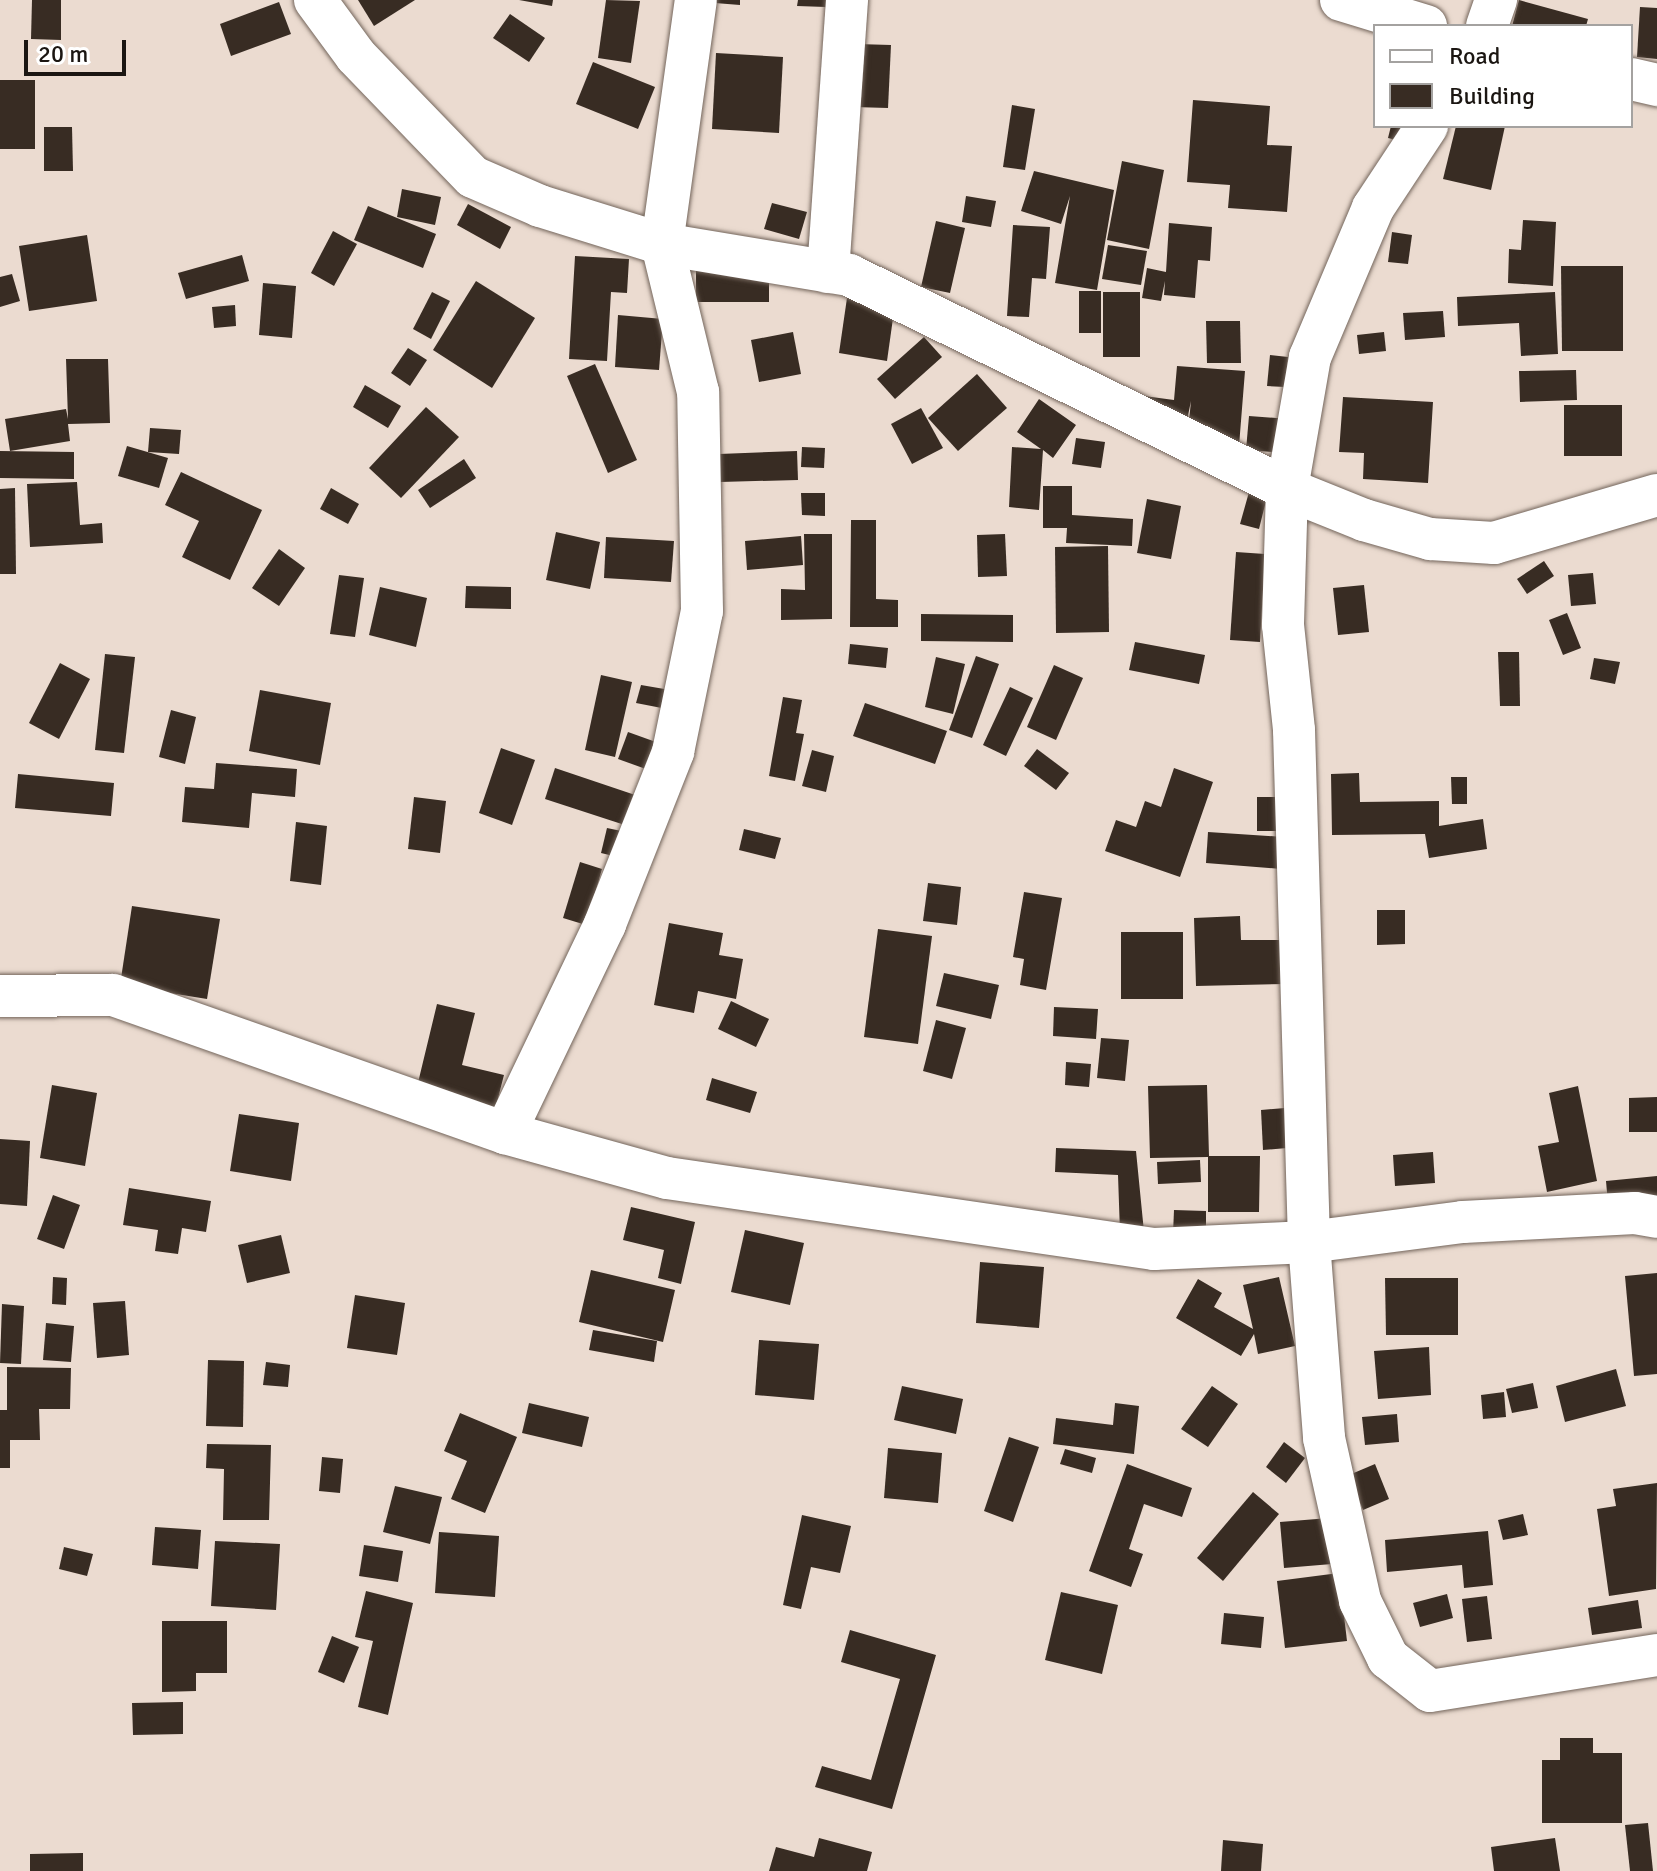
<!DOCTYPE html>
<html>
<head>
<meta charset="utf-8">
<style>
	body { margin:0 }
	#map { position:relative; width:1657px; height:1871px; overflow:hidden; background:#ebdbd0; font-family:Signika,sans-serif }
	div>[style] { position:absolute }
	.building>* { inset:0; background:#382c23 }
	.roads { filter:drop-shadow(0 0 2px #73655b) drop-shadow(0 0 2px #73655b) }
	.minor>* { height:42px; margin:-21px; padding:0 21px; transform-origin:21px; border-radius:21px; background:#fff }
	span { translate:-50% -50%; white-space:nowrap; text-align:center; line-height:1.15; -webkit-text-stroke:8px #fff; paint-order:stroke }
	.legend { position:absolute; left:1373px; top:24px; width:260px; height:104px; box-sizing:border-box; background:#fff; border:2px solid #a4a2a0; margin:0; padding:10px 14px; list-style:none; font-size:24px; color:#1b1612 }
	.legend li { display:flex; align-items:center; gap:16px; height:40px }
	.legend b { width:40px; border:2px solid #a4a2a0 }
	.scale { position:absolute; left:24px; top:40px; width:102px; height:36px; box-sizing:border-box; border:4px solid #1b1612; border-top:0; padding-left:10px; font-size:24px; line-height:28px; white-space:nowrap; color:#1b1612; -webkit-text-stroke:6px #fff; paint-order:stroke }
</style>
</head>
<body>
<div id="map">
	<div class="building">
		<div style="clip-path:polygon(32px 0,61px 0,61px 40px,31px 39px)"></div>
		<div style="clip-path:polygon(358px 0,415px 0,374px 26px)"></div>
		<div style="clip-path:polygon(519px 0,553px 0,552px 6px)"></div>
		<div style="clip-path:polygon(606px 0,640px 1px,631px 63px,598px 58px)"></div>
		<div style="clip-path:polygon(715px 0,740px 0,740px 5px,715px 3px)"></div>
		<div style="clip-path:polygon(798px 0,826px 0,826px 7px,797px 6px)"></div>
		<div style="clip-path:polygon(1519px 0,1588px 19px,1586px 26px,1512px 26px)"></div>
		<div style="clip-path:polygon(279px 2px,291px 34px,231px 56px,220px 24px)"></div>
		<div style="clip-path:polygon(1640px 7px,1657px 8px,1657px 59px,1637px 57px)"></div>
		<div style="clip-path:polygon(510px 14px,545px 38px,529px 62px,493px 38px)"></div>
		<div style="clip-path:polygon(857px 44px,891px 45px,888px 108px,854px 107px)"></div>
		<div style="clip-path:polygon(716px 53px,783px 57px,779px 133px,712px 129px)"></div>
		<div style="clip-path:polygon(593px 62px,655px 87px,638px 129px,576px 104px)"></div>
		<div style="clip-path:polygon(0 80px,35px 80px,35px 149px,0 149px)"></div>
		<div style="clip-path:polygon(1193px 100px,1270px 106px,1267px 145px,1292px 146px,1287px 212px,1228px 208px,1230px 185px,1187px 182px)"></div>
		<div style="clip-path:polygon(1012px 105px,1035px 109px,1025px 170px,1003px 167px)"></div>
		<div style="clip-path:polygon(1391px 126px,1416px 126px,1412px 144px,1388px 138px)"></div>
		<div style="clip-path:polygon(1456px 126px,1505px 126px,1491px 190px,1443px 179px)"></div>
		<div style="clip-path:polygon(44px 127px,72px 127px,73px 171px,44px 171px)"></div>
		<div style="clip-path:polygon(1122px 161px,1164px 170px,1149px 249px,1107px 240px)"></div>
		<div style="clip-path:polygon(1034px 171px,1114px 190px,1097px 290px,1055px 283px,1070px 196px,1061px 224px,1021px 211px)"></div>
		<div style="clip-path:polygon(402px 189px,441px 197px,435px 225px,397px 217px)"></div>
		<div style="clip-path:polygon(966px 196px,996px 201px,991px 227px,962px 222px)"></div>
		<div style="clip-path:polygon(772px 203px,807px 212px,799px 239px,764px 229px)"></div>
		<div style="clip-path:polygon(468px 204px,511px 227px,500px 249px,457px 225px)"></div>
		<div style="clip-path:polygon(368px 206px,436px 234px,423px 268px,354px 240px)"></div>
		<div style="clip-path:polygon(1523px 220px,1556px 222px,1553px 286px,1508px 283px,1509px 249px,1521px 250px)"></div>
		<div style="clip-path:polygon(936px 221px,965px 228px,950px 293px,921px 287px)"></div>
		<div style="clip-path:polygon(1169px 223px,1212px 227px,1210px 261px,1198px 260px,1195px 298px,1164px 295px,1165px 281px,1161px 301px,1142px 298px,1147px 268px,1166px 272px)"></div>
		<div style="clip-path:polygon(1013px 225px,1050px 227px,1046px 279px,1032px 278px,1029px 317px,1007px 316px)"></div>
		<div style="clip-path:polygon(333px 231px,357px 244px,334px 286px,311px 273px)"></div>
		<div style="clip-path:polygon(1392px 232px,1412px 235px,1408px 264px,1388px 262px)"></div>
		<div style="clip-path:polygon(87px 235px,97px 301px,29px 311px,19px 246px)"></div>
		<div style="clip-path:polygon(1108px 245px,1147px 251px,1141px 285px,1102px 279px)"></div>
		<div style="clip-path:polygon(242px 255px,249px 281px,186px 299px,178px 273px)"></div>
		<div style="clip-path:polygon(575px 256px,629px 259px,627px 293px,611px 292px,607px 361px,569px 359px)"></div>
		<div style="clip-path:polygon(1561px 266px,1623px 266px,1623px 351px,1562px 351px)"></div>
		<div style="clip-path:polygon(696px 269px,769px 269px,769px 302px,696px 302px)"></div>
		<div style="clip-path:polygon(12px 274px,20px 301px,0 307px,0 277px)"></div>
		<div style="clip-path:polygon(476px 281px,535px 318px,492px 388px,433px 350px)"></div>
		<div style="clip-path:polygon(263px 283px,296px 286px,292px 338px,259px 335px)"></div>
		<div style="clip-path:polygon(1079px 291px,1101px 291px,1101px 333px,1079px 333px)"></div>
		<div style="clip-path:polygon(432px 292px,450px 301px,431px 339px,413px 329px)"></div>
		<div style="clip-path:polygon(1103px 292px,1140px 292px,1140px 357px,1103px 357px)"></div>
		<div style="clip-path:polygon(1555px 292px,1558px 354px,1521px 356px,1519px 323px,1458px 326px,1457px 297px)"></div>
		<div style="clip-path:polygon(847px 298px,895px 304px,887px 361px,839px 353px)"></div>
		<div style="clip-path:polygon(235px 305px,236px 326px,214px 328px,212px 307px)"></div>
		<div style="clip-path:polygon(1443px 311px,1445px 337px,1405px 340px,1403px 313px)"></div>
		<div style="clip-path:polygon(618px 315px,663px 319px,659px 370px,615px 367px)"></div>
		<div style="clip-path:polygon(1206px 321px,1240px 321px,1241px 363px,1207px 363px)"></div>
		<div style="clip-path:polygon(793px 332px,801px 374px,759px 382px,751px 340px)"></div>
		<div style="clip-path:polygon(1384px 332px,1386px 351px,1359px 354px,1357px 335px)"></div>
		<div style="clip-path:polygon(924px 337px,942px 357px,895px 399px,877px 379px)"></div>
		<div style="clip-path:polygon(408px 348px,427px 360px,410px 386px,391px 373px)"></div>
		<div style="clip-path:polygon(1270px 355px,1288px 357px,1285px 387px,1267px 386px)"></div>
		<div style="clip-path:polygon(66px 359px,108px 359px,110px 423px,68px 424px,70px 441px,10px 451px,5px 419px,66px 409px,68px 419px)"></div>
		<div style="clip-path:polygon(595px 364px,637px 460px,608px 473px,567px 376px)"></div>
		<div style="clip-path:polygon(1177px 366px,1245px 371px,1239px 446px,1187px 441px,1191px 401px,1186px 425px,1144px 396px,1174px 400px)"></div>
		<div style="clip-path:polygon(1576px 370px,1577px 400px,1520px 402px,1519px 371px)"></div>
		<div style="clip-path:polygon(977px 374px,1007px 408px,958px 451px,928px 418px)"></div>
		<div style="clip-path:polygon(365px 385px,401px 406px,388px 428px,353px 407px)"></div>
		<div style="clip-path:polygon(1343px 397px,1433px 402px,1428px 483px,1363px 479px,1364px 453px,1339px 452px)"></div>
		<div style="clip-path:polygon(1039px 399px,1076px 425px,1053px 458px,1043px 450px,1039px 510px,1009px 507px,1012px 447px,1041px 449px,1017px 432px)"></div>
		<div style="clip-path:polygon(1564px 405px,1622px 405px,1622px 456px,1564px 456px)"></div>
		<div style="clip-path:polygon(426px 407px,459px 437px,401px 498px,369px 468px)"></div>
		<div style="clip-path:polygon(921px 408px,943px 448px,912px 464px,891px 424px)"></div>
		<div style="clip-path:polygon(1249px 416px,1289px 419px,1287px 453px,1246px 450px)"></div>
		<div style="clip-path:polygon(150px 428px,181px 430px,179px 454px,148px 452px)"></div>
		<div style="clip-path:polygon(1076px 438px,1105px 442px,1101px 468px,1072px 464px)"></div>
		<div style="clip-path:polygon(127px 446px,168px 458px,159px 488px,118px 476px)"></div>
		<div style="clip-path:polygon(802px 447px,825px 448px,824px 468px,801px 467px)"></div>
		<div style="clip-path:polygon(0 451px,74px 452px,74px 479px,0 478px)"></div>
		<div style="clip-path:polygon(797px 451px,798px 480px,720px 482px,719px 454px)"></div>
		<div style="clip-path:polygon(464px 459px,476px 478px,430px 508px,418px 490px)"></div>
		<div style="clip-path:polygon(181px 472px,262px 510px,230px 580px,182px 557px,199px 521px,165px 505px)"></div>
		<div style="clip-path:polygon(77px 482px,80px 525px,102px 523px,103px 543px,30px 547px,27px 484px)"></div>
		<div style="clip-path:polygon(1043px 486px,1072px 486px,1072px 515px,1133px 519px,1132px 546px,1066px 543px,1067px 528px,1043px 528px)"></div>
		<div style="clip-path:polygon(15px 488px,16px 574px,0 574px,0 489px)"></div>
		<div style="clip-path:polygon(331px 488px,359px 504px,348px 524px,320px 509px)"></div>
		<div style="clip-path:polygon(1249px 492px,1267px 497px,1259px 529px,1240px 524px)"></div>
		<div style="clip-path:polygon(801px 493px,825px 493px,825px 516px,802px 515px)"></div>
		<div style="clip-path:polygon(1147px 499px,1181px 506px,1171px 559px,1137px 553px)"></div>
		<div style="clip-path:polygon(851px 520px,876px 520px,876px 599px,898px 600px,898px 627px,850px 627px)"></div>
		<div style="clip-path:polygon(556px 532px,600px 542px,590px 589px,546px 580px)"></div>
		<div style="clip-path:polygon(804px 534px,832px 534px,832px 619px,781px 620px,781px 589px,805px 590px)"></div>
		<div style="clip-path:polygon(1005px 534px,1007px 576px,978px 577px,977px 535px)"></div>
		<div style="clip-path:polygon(801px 536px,803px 565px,747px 570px,745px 541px)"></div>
		<div style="clip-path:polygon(606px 537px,674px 541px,671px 582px,604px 578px)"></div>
		<div style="clip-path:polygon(1108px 546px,1109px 632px,1056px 633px,1055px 547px)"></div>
		<div style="clip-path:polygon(279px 549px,305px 568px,279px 606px,252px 588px)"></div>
		<div style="clip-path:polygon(1236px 552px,1265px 554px,1260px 642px,1230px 640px)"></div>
		<div style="clip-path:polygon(1544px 561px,1554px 576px,1527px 594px,1517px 579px)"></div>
		<div style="clip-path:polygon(1593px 573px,1596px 604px,1571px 606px,1568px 575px)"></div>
		<div style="clip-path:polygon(339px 575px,364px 578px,355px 637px,330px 634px)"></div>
		<div style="clip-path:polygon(1364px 585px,1369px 632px,1338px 635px,1333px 588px)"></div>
		<div style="clip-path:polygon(466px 586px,511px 587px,511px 609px,465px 608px)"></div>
		<div style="clip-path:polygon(380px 587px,427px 598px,416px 647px,369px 635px)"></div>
		<div style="clip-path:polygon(1567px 613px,1581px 648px,1563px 655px,1549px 620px)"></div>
		<div style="clip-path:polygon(921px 614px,1013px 615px,1013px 642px,921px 641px)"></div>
		<div style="clip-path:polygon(1135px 642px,1205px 655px,1199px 684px,1129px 670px)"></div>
		<div style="clip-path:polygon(850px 644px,888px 648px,886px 668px,848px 664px)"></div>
		<div style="clip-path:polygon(1498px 652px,1519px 652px,1520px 706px,1500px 706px)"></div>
		<div style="clip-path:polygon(105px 654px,135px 657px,124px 753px,95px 750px)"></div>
		<div style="clip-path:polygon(976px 656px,999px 664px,972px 738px,949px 730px)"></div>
		<div style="clip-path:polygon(936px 657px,965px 664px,953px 714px,925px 707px)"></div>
		<div style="clip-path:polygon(1594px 658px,1620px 662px,1615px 684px,1590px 679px)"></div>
		<div style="clip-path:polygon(60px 663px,90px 679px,59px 739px,29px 723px)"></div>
		<div style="clip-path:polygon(1054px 665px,1083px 678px,1056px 740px,1027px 727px)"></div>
		<div style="clip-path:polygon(601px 675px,632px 682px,615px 757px,585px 750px)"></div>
		<div style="clip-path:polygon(641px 685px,676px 691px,672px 710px,636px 703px)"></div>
		<div style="clip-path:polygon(1010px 687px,1033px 698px,1006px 756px,983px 745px)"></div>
		<div style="clip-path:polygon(260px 690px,331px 703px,320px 765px,249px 751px)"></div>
		<div style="clip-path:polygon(783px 697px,802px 700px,796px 733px,804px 734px,795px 781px,769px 776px)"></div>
		<div style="clip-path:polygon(865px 703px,947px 731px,935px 764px,853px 736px)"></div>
		<div style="clip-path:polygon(171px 710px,196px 717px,185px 764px,159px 757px)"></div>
		<div style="clip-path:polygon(628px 732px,667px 746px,657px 773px,618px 759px)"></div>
		<div style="clip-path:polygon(501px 748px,535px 760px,512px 825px,479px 813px)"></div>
		<div style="clip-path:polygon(1037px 749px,1069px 773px,1056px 790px,1024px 766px)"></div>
		<div style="clip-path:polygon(812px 750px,834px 756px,826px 792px,802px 786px)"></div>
		<div style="clip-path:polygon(216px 763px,297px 769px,295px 797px,252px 793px,249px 828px,182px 822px,185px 787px,214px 789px)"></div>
		<div style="clip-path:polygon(555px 768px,647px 799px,637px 829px,545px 799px)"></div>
		<div style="clip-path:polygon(1174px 768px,1213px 782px,1180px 877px,1105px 851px,1116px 820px,1136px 827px,1145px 801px,1161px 807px)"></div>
		<div style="clip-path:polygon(1359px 773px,1360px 802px,1439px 801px,1439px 826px,1483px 819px,1487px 849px,1429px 858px,1425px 834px,1332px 835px,1331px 774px)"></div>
		<div style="clip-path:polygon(18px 774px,114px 783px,111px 816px,15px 808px)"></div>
		<div style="clip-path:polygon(1451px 777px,1467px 777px,1467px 804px,1452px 804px)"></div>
		<div style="clip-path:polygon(414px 797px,446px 801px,440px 853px,408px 849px)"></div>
		<div style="clip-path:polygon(1257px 797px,1284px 797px,1284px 831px,1257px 831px)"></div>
		<div style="clip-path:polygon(296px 822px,327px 826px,321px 885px,290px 881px)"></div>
		<div style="clip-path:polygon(607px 828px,631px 833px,626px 859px,601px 853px)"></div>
		<div style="clip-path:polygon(744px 829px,781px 838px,775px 859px,739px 850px)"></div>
		<div style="clip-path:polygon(1208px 832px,1284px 837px,1281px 869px,1206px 863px)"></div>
		<div style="clip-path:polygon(580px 862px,602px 869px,586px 925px,563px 918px)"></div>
		<div style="clip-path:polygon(928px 883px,961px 887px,957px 925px,923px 921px)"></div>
		<div style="clip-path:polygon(1024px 892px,1062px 898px,1046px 990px,1020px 985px,1024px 959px,1013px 957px)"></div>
		<div style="clip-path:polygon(132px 906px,220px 919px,207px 999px,120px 985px)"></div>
		<div style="clip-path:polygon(1377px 910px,1405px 910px,1405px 944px,1377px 945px)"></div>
		<div style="clip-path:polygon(1240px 916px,1241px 940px,1286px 940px,1287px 984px,1196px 986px,1194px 918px)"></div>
		<div style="clip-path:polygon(669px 923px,723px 933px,719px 955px,743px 959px,736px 999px,698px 991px,694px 1013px,654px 1005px)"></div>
		<div style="clip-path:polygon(878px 929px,932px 936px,918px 1044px,864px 1037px)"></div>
		<div style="clip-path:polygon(1121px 932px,1183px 932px,1183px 999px,1121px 999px)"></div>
		<div style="clip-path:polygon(944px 973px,999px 985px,991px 1019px,936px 1006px)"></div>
		<div style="clip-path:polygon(731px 1001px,769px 1019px,756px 1047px,718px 1029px)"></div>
		<div style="clip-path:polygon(437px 1004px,475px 1013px,462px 1065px,504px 1075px,495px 1110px,416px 1091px)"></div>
		<div style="clip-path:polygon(1054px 1007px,1098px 1009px,1096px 1039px,1053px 1036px)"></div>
		<div style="clip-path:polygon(936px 1020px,966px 1028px,952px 1079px,923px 1071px)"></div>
		<div style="clip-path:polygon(1101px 1038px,1129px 1040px,1125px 1081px,1097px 1078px)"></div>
		<div style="clip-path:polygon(1066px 1062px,1091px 1064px,1089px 1087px,1065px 1085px)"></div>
		<div style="clip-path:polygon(712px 1078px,757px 1092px,750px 1113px,706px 1100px)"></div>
		<div style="clip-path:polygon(52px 1085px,97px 1093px,85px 1166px,40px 1158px)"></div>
		<div style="clip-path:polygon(1207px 1085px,1209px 1156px,1260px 1156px,1259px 1212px,1208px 1212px,1208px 1157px,1150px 1158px,1148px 1086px)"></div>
		<div style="clip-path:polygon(1578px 1086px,1597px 1181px,1547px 1192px,1538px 1146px,1559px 1142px,1549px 1093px)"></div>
		<div style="clip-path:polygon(1657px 1097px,1657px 1132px,1629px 1132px,1629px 1098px)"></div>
		<div style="clip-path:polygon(1285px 1108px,1287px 1148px,1263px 1150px,1261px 1110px)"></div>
		<div style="clip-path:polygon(239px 1114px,299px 1123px,291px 1181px,230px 1171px)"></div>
		<div style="clip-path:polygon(0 1139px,30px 1141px,27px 1206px,0 1204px)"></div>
		<div style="clip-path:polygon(1056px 1148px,1136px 1151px,1144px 1232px,1120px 1233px,1118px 1175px,1055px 1172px)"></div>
		<div style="clip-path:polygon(1433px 1152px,1435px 1183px,1395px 1186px,1393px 1155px)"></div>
		<div style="clip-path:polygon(1200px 1160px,1201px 1182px,1158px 1184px,1157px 1162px)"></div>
		<div style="clip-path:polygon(1657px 1176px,1657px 1210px,1609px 1215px,1606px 1181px)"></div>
		<div style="clip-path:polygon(129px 1188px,211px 1201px,206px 1232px,182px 1228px,178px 1254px,155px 1251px,158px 1230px,123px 1225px)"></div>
		<div style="clip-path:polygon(53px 1195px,80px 1205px,64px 1249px,37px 1239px)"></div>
		<div style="clip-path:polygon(631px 1207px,695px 1222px,681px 1284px,658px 1278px,664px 1250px,623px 1240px)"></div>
		<div style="clip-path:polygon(1174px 1210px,1206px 1211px,1206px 1234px,1173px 1234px)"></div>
		<div style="clip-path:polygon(745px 1230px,804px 1243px,790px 1305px,731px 1292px)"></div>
		<div style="clip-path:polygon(281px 1235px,290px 1273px,247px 1283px,238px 1245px)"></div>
		<div style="clip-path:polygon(980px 1262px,1044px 1267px,1039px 1328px,976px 1323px)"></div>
		<div style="clip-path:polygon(591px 1270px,675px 1290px,663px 1342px,579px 1322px)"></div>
		<div style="clip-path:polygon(1657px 1273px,1657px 1374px,1634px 1376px,1625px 1276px)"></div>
		<div style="clip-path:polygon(53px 1277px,67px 1278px,66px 1305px,52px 1304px)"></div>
		<div style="clip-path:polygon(1279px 1277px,1295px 1346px,1258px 1354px,1254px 1334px,1241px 1356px,1176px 1318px,1198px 1279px,1222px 1293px,1214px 1307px,1253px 1329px,1243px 1285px)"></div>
		<div style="clip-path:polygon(1385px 1278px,1458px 1278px,1458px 1335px,1386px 1335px)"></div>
		<div style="clip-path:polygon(355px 1295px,405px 1303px,397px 1355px,347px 1348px)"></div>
		<div style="clip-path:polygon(125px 1301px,129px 1355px,97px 1358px,93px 1303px)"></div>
		<div style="clip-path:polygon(2px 1304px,24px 1306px,21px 1364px,0 1363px)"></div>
		<div style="clip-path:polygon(46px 1323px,74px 1326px,71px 1362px,43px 1360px)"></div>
		<div style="clip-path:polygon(593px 1330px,657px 1341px,654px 1362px,589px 1350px)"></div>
		<div style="clip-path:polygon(759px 1340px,819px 1344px,814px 1400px,755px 1395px)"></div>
		<div style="clip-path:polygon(1429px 1347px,1431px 1395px,1378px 1399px,1374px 1351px)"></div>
		<div style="clip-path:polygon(208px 1360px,244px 1361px,243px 1427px,206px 1426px)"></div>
		<div style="clip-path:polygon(266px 1362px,290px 1365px,288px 1387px,263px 1385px)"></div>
		<div style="clip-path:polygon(7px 1367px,71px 1368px,70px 1409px,39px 1409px,40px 1440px,10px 1440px,10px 1468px,0 1468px,0 1410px,7px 1410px)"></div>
		<div style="clip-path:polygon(1616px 1369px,1626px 1406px,1565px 1422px,1556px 1386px)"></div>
		<div style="clip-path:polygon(1533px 1383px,1538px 1408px,1512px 1413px,1506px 1389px)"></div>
		<div style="clip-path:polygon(902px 1386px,963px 1399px,956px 1434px,894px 1420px)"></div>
		<div style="clip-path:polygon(1212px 1386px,1238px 1404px,1208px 1447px,1181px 1429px)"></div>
		<div style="clip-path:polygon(1504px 1392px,1506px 1417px,1483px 1419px,1481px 1395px)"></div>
		<div style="clip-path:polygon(529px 1403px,589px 1417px,582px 1447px,522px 1433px)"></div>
		<div style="clip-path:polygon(1115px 1403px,1139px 1406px,1134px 1454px,1053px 1444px,1056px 1418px,1113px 1425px)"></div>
		<div style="clip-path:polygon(460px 1413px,517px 1437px,485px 1513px,451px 1499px,467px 1461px,444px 1451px)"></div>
		<div style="clip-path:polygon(1397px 1414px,1399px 1442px,1365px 1445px,1362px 1417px)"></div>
		<div style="clip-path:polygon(1009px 1437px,1039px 1447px,1013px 1522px,984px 1511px)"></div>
		<div style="clip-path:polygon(1284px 1442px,1305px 1458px,1286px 1483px,1266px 1467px)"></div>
		<div style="clip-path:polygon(207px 1444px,271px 1445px,269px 1520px,223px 1520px,224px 1469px,206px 1468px)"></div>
		<div style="clip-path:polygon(888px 1448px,942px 1453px,938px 1503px,884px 1498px)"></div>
		<div style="clip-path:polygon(1065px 1449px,1096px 1458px,1092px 1473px,1060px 1464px)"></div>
		<div style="clip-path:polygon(322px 1457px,343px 1459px,340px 1493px,319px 1491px)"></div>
		<div style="clip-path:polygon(1127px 1464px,1192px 1488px,1182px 1517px,1144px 1504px,1129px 1549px,1143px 1554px,1131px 1587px,1089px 1571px)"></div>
		<div style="clip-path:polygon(1375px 1464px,1389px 1499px,1363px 1510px,1349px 1475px)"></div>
		<div style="clip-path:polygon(1657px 1483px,1656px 1589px,1609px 1596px,1597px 1509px,1616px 1506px,1613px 1489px)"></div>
		<div style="clip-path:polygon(395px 1486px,442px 1497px,430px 1544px,383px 1532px)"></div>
		<div style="clip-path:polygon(1253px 1492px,1279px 1514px,1223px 1581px,1197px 1558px)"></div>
		<div style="clip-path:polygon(1523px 1514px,1528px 1535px,1503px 1540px,1498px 1520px)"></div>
		<div style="clip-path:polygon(802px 1515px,851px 1526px,840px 1573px,811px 1567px,801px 1609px,783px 1605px)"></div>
		<div style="clip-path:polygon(1329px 1518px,1332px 1564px,1284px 1568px,1280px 1522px)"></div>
		<div style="clip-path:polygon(155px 1527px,201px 1530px,198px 1569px,152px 1565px)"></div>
		<div style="clip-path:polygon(1488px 1531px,1493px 1585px,1464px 1588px,1462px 1565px,1387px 1572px,1385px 1540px)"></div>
		<div style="clip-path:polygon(439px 1532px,499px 1536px,495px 1597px,435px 1593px)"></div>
		<div style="clip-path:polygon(215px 1541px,280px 1544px,276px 1610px,211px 1606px)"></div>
		<div style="clip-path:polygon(364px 1545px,403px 1551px,398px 1582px,359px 1576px)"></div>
		<div style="clip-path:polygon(64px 1547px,93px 1554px,87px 1576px,59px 1569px)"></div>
		<div style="clip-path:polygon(1339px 1573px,1347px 1641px,1285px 1648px,1277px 1581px)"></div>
		<div style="clip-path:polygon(366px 1591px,413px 1603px,388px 1715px,358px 1707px,373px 1641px,355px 1637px)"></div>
		<div style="clip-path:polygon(1061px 1592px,1118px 1605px,1102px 1674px,1045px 1660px)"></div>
		<div style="clip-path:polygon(1447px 1594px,1453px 1618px,1420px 1627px,1413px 1603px)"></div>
		<div style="clip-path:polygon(1487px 1596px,1492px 1639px,1467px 1642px,1462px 1599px)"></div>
		<div style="clip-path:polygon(1638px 1600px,1642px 1628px,1592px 1635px,1588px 1608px)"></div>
		<div style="clip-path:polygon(1224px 1613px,1264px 1617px,1261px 1648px,1221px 1644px)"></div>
		<div style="clip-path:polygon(162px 1621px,227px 1621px,227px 1673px,196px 1673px,196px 1691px,162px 1692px)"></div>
		<div style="clip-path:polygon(850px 1630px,936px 1655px,892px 1809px,815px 1787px,822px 1766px,871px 1780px,900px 1679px,841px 1662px)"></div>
		<div style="clip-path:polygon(332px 1636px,359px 1647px,344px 1683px,318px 1672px)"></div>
		<div style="clip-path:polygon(183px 1702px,183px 1734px,133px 1735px,132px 1703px)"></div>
		<div style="clip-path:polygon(1560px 1738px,1593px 1738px,1593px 1753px,1622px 1753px,1622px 1823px,1542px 1823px,1542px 1760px,1560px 1760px)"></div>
		<div style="clip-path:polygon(1648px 1823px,1653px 1871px,1630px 1871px,1625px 1825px)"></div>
		<div style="clip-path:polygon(819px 1838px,872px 1852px,867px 1871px,769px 1871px,776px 1847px,814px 1857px)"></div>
		<div style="clip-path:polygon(1555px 1838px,1560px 1871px,1494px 1871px,1491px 1847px)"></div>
		<div style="clip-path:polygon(1223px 1840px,1263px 1844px,1261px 1871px,1221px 1871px)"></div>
		<div style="clip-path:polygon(83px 1853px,83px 1871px,30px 1871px,30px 1854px)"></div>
	</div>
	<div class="roads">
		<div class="minor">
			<div style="left:315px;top:0;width:69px;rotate:53.8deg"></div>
			<div style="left:356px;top:56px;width:168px;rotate:46deg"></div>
			<div style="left:473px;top:177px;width:73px;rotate:23.4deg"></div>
			<div style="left:540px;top:206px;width:128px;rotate:17.3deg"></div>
			<div style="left:662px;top:244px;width:190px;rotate:9.4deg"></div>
			<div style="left:849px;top:275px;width:487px;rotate:26deg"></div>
			<div style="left:1287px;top:489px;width:83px;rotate:21.9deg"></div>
			<div style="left:1364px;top:520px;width:69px;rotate:16.1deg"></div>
			<div style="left:1430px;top:539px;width:64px;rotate:3.6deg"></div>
			<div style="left:1494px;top:543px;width:170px;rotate:-16.4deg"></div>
			<div style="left:1341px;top:0;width:89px;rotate:17deg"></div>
			<div style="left:1487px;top:26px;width:28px;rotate:-71deg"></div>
			<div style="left:1631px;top:79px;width:27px;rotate:13deg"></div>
			<div style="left:1427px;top:126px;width:98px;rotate:123.4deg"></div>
			<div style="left:1373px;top:208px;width:162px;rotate:112.9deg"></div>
			<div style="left:1310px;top:357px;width:134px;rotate:99.9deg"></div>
			<div style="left:1287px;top:489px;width:136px;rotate:91.7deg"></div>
			<div style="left:1283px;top:625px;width:106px;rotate:84deg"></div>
			<div style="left:1294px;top:730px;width:512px;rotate:88.32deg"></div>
			<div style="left:1309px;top:1242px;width:197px;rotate:85.6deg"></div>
			<div style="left:1324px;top:1438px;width:167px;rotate:77.5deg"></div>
			<div style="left:1360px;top:1601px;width:64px;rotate:63.8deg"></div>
			<div style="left:1388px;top:1658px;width:53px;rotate:38.2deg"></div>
			<div style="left:1430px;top:1691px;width:230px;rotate:-9deg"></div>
			<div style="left:828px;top:272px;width:273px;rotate:-86deg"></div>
			<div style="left:0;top:996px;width:113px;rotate:-0.5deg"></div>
			<div style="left:113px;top:995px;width:416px;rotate:19.4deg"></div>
			<div style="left:505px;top:1133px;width:168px;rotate:15.5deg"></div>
			<div style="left:667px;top:1178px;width:492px;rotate:8.3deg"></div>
			<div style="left:1154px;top:1249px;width:155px;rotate:-2.6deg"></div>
			<div style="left:1309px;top:1242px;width:155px;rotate:-7.4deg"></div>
			<div style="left:1463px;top:1222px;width:172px;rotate:-3deg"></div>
			<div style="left:1635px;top:1213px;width:22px;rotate:10deg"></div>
			<div style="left:505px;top:1133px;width:232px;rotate:-64.4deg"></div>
			<div style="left:605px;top:924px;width:185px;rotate:-68.4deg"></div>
			<div style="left:673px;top:752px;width:144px;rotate:-78.4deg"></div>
			<div style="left:702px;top:611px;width:219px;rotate:-91deg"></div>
			<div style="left:698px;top:392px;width:152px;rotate:-103.7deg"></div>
			<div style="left:662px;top:244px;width:246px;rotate:-82.1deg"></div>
		</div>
	</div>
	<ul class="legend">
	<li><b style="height:10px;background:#fff"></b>Road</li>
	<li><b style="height:22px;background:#382c23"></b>Building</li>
	</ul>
	<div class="scale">20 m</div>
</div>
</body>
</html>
